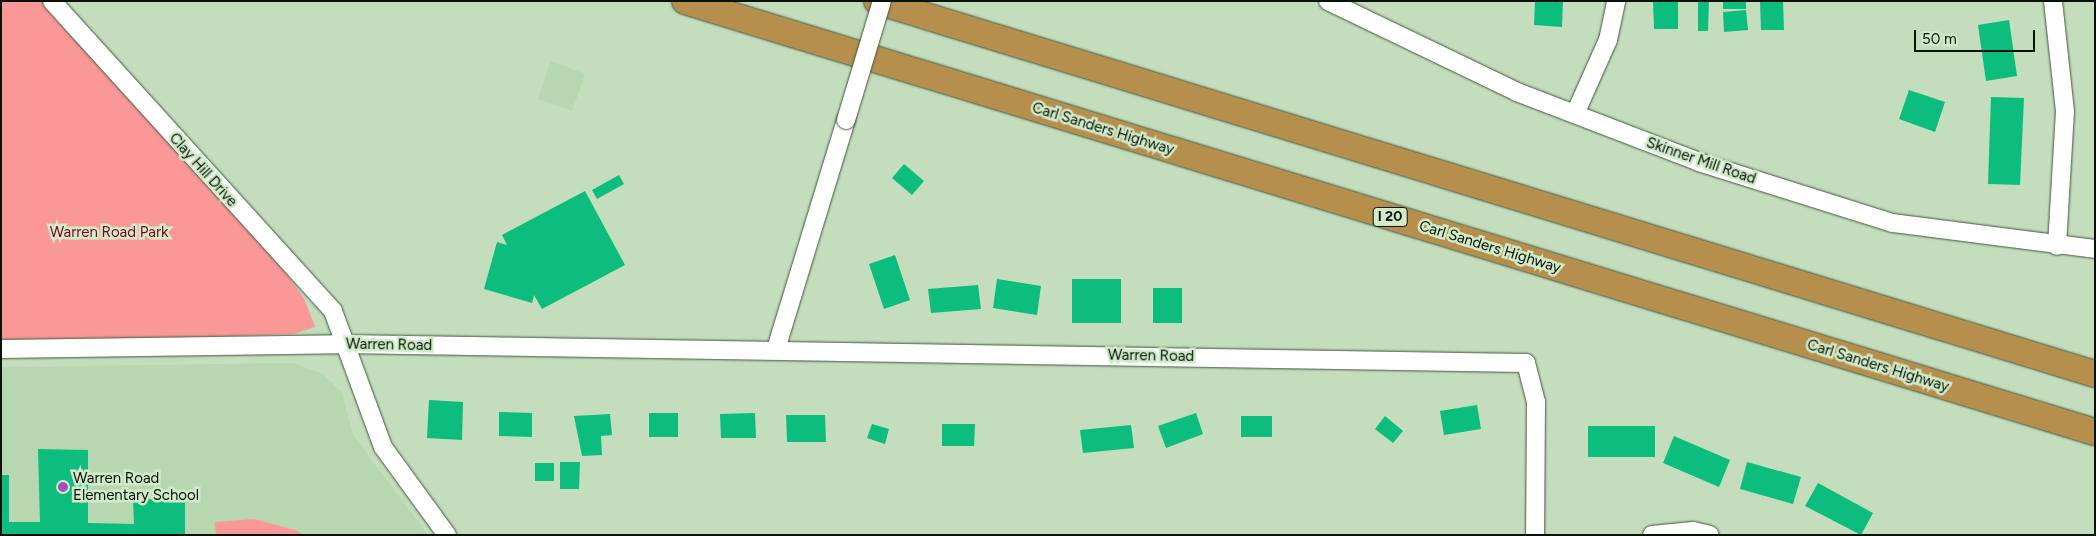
<!DOCTYPE html>
<html>
<head>
<meta charset="utf-8">
<style>
	body { margin:0 }
	#map { position:relative; width:2096px; height:536px; overflow:hidden; background:#c3ddbd; font-family:Figtree,sans-serif }
	div>[style] { position:absolute }
	.built>* { inset:0; background:#b7d7b0 }
	.green>* { inset:0; background:#fa9797 }
	.building>* { inset:0; background:#0cbd7d }
	.roads { filter:drop-shadow(0 0 1px #40563b) drop-shadow(0 0 1px #40563b) }
	.minor>* { height:18px; margin:-9px; padding:0 9px; transform-origin:9px; border-radius:9px; background:#fff }
	.highway>* { height:26px; margin:-13px; padding:0 13px; transform-origin:13px; border-radius:13px; background:#b68f4d }
	.bridges { filter:drop-shadow(0 0 1px #40563b) drop-shadow(0 0 1px #40563b) }
	.minor-bridge>* { height:18px; margin:-9px; padding:0 9px; transform-origin:9px; border-radius:9px; background:#fff }
	.dots>* { width:14px; height:14px; translate:-50% -50%; box-sizing:border-box; border:2px solid #d0eaca; border-radius:50% }
	span { translate:-50% -50%; white-space:nowrap; text-align:center; line-height:1.15; -webkit-text-stroke:5px #d0eaca; paint-order:stroke }
	.shield-label span { padding:1px 4px; background:#d0eaca; border:1px solid; border-radius:4px; -webkit-text-stroke-width:0 }
	.shield-label { font-size:14px; color:#091207; font-weight:700 }
	.street-label { font-size:15px; color:#091207 }
	.park-label { font-size:15px; color:#80031e }
	.poi-label { font-size:15px; color:#091207 }
	.left { translate:0 -50%; text-align:left }
	.frame { position:absolute; inset:0; border:2px solid #091207; pointer-events:none }
	.scale { position:absolute; left:1914px; top:30px; width:121px; height:22px; box-sizing:border-box; border:2px solid #091207; border-top:0; padding-left:6px; font-size:15px; line-height:18px; white-space:nowrap; color:#091207; -webkit-text-stroke:4px #d0eaca; paint-order:stroke }
</style>
</head>
<body>
<div id="map">
	<div class="built">
		<div style="clip-path:polygon(551px 61px,585px 74px,572px 111px,538px 99px)"></div>
		<div style="clip-path:polygon(293px 363px,323px 374px,342px 393px,353px 435px,428px 535px,1px 535px,1px 367px)"></div>
	</div>
	<div class="green">
		<div style="clip-path:polygon(1px 1px,50px 1px,287px 275px,304px 298px,315px 327px,294px 334px,1px 344px)"></div>
		<div style="clip-path:polygon(254px 519px,295px 530px,304px 535px,216px 535px,215px 522px)"></div>
	</div>
	<div class="building">
		<div style="clip-path:polygon(1535px 1px,1563px 1px,1562px 27px,1534px 25px)"></div>
		<div style="clip-path:polygon(1653px 1px,1678px 1px,1678px 29px,1654px 29px)"></div>
		<div style="clip-path:polygon(1698px 1px,1709px 1px,1708px 31px,1698px 31px)"></div>
		<div style="clip-path:polygon(1723px 1px,1746px 1px,1746px 9px,1723px 9px)"></div>
		<div style="clip-path:polygon(1760px 1px,1783px 1px,1784px 30px,1761px 30px)"></div>
		<div style="clip-path:polygon(1746px 10px,1748px 30px,1724px 32px,1723px 12px)"></div>
		<div style="clip-path:polygon(2009px 20px,2017px 76px,1986px 81px,1978px 25px)"></div>
		<div style="clip-path:polygon(1909px 90px,1945px 102px,1935px 132px,1899px 119px)"></div>
		<div style="clip-path:polygon(1991px 97px,2024px 98px,2020px 185px,1988px 184px)"></div>
		<div style="clip-path:polygon(904px 164px,924px 181px,912px 195px,892px 178px)"></div>
		<div style="clip-path:polygon(619px 175px,624px 184px,597px 199px,592px 190px)"></div>
		<div style="clip-path:polygon(585px 191px,625px 265px,542px 309px,534px 295px,532px 303px,484px 289px,497px 242px,507px 245px,502px 235px)"></div>
		<div style="clip-path:polygon(895px 255px,910px 300px,884px 309px,869px 264px)"></div>
		<div style="clip-path:polygon(997px 279px,1041px 286px,1037px 315px,993px 308px)"></div>
		<div style="clip-path:polygon(1072px 279px,1121px 279px,1121px 323px,1072px 323px)"></div>
		<div style="clip-path:polygon(978px 285px,981px 309px,931px 313px,928px 289px)"></div>
		<div style="clip-path:polygon(1153px 288px,1182px 288px,1182px 323px,1153px 323px)"></div>
		<div style="clip-path:polygon(429px 400px,463px 402px,462px 440px,427px 438px)"></div>
		<div style="clip-path:polygon(1477px 405px,1481px 429px,1444px 435px,1440px 411px)"></div>
		<div style="clip-path:polygon(499px 412px,532px 413px,532px 437px,499px 436px)"></div>
		<div style="clip-path:polygon(649px 413px,678px 413px,678px 437px,649px 437px)"></div>
		<div style="clip-path:polygon(755px 413px,756px 438px,721px 438px,720px 414px)"></div>
		<div style="clip-path:polygon(1196px 413px,1203px 434px,1166px 448px,1158px 426px)"></div>
		<div style="clip-path:polygon(610px 414px,612px 435px,601px 436px,602px 455px,582px 456px,574px 416px)"></div>
		<div style="clip-path:polygon(786px 415px,825px 415px,826px 442px,787px 442px)"></div>
		<div style="clip-path:polygon(1241px 416px,1272px 416px,1272px 437px,1241px 437px)"></div>
		<div style="clip-path:polygon(1385px 416px,1403px 431px,1393px 443px,1375px 429px)"></div>
		<div style="clip-path:polygon(872px 424px,889px 429px,885px 444px,867px 438px)"></div>
		<div style="clip-path:polygon(942px 424px,975px 424px,974px 446px,942px 446px)"></div>
		<div style="clip-path:polygon(1131px 425px,1134px 448px,1083px 453px,1080px 430px)"></div>
		<div style="clip-path:polygon(1588px 426px,1655px 426px,1655px 457px,1588px 457px)"></div>
		<div style="clip-path:polygon(1674px 436px,1730px 460px,1719px 487px,1663px 463px)"></div>
		<div style="clip-path:polygon(38px 449px,88px 450px,88px 523px,134px 524px,133px 499px,185px 500px,185px 535px,1px 535px,1px 475px,9px 475px,9px 522px,40px 522px)"></div>
		<div style="clip-path:polygon(560px 462px,580px 462px,579px 489px,560px 489px)"></div>
		<div style="clip-path:polygon(1747px 462px,1801px 477px,1793px 504px,1740px 489px)"></div>
		<div style="clip-path:polygon(535px 463px,554px 463px,554px 481px,535px 481px)"></div>
		<div style="clip-path:polygon(1818px 483px,1873px 513px,1861px 535px,1805px 506px)"></div>
	</div>
	<div class="roads">
		<div class="minor">
			<div style="left:52px;top:1px;width:418px;rotate:47.8deg"></div>
			<div style="left:333px;top:311px;width:145px;rotate:69.8deg"></div>
			<div style="left:383px;top:447px;width:109px;rotate:54deg"></div>
			<div style="left:1328px;top:1px;width:210px;rotate:25.7deg"></div>
			<div style="left:1517px;top:92px;width:195px;rotate:21deg"></div>
			<div style="left:1699px;top:162px;width:203px;rotate:17.5deg"></div>
			<div style="left:1893px;top:223px;width:204px;rotate:7.3deg"></div>
			<div style="left:2053px;top:1px;width:111px;rotate:83.8deg"></div>
			<div style="left:2065px;top:111px;width:135px;rotate:93.4deg"></div>
			<div style="left:1575px;top:114px;width:81px;rotate:-66deg"></div>
			<div style="left:1608px;top:40px;width:40px;rotate:-78deg"></div>
			<div style="left:1px;top:349px;width:340px;rotate:-0.8deg"></div>
			<div style="left:341px;top:344px;width:1185px;rotate:0.92deg"></div>
			<div style="left:1526px;top:363px;width:40px;rotate:75.6deg"></div>
			<div style="left:1536px;top:402px;width:133px;rotate:90.4deg"></div>
			<div style="left:776px;top:349px;width:239px;rotate:-73deg"></div>
			<div style="left:1652px;top:535px;width:41px;rotate:-5.6deg"></div>
			<div style="left:1693px;top:531px;width:17px;rotate:13deg"></div>
		</div>
		<div class="highway">
			<div style="left:685px;top:1px;width:1474px;rotate:17deg"></div>
			<div style="left:877px;top:1px;width:1274px;rotate:17.03deg"></div>
		</div>
	</div>
	<div class="bridges">
		<div class="minor-bridge">
			<div style="left:846px;top:120px;width:124px;rotate:-73.2deg"></div>
		</div>
	</div>
	<div class="dots">
		<div style="left:63px;top:487px;background:#a64eba"></div>
	</div>
	<div class="shield-label">
		<span style="left:1390px;top:217px">I 20</span>
	</div>
	<div class="street-label">
		<span style="left:1103px;top:129px;rotate:17deg">Carl Sanders Highway</span>
		<span style="left:1701px;top:161px;rotate:19deg">Skinner Mill Road</span>
		<span style="left:203px;top:170px;rotate:48deg">Clay Hill Drive</span>
		<span style="left:1490px;top:247px;rotate:17deg">Carl Sanders Highway</span>
		<span style="left:389px;top:345px;rotate:1deg">Warren Road</span>
		<span style="left:1151px;top:356px;rotate:1deg">Warren Road</span>
		<span style="left:1878px;top:366px;rotate:17deg">Carl Sanders Highway</span>
	</div>
	<div class="park-label">
		<span style="left:109px;top:233px">Warren Road Park</span>
	</div>
	<div class="poi-label">
		<span class="left" style="left:73px;top:487px">Warren Road<br>Elementary School</span>
	</div>
	<div class="frame"></div>
	<div class="scale">50 m</div>
</div>
</body>
</html>
